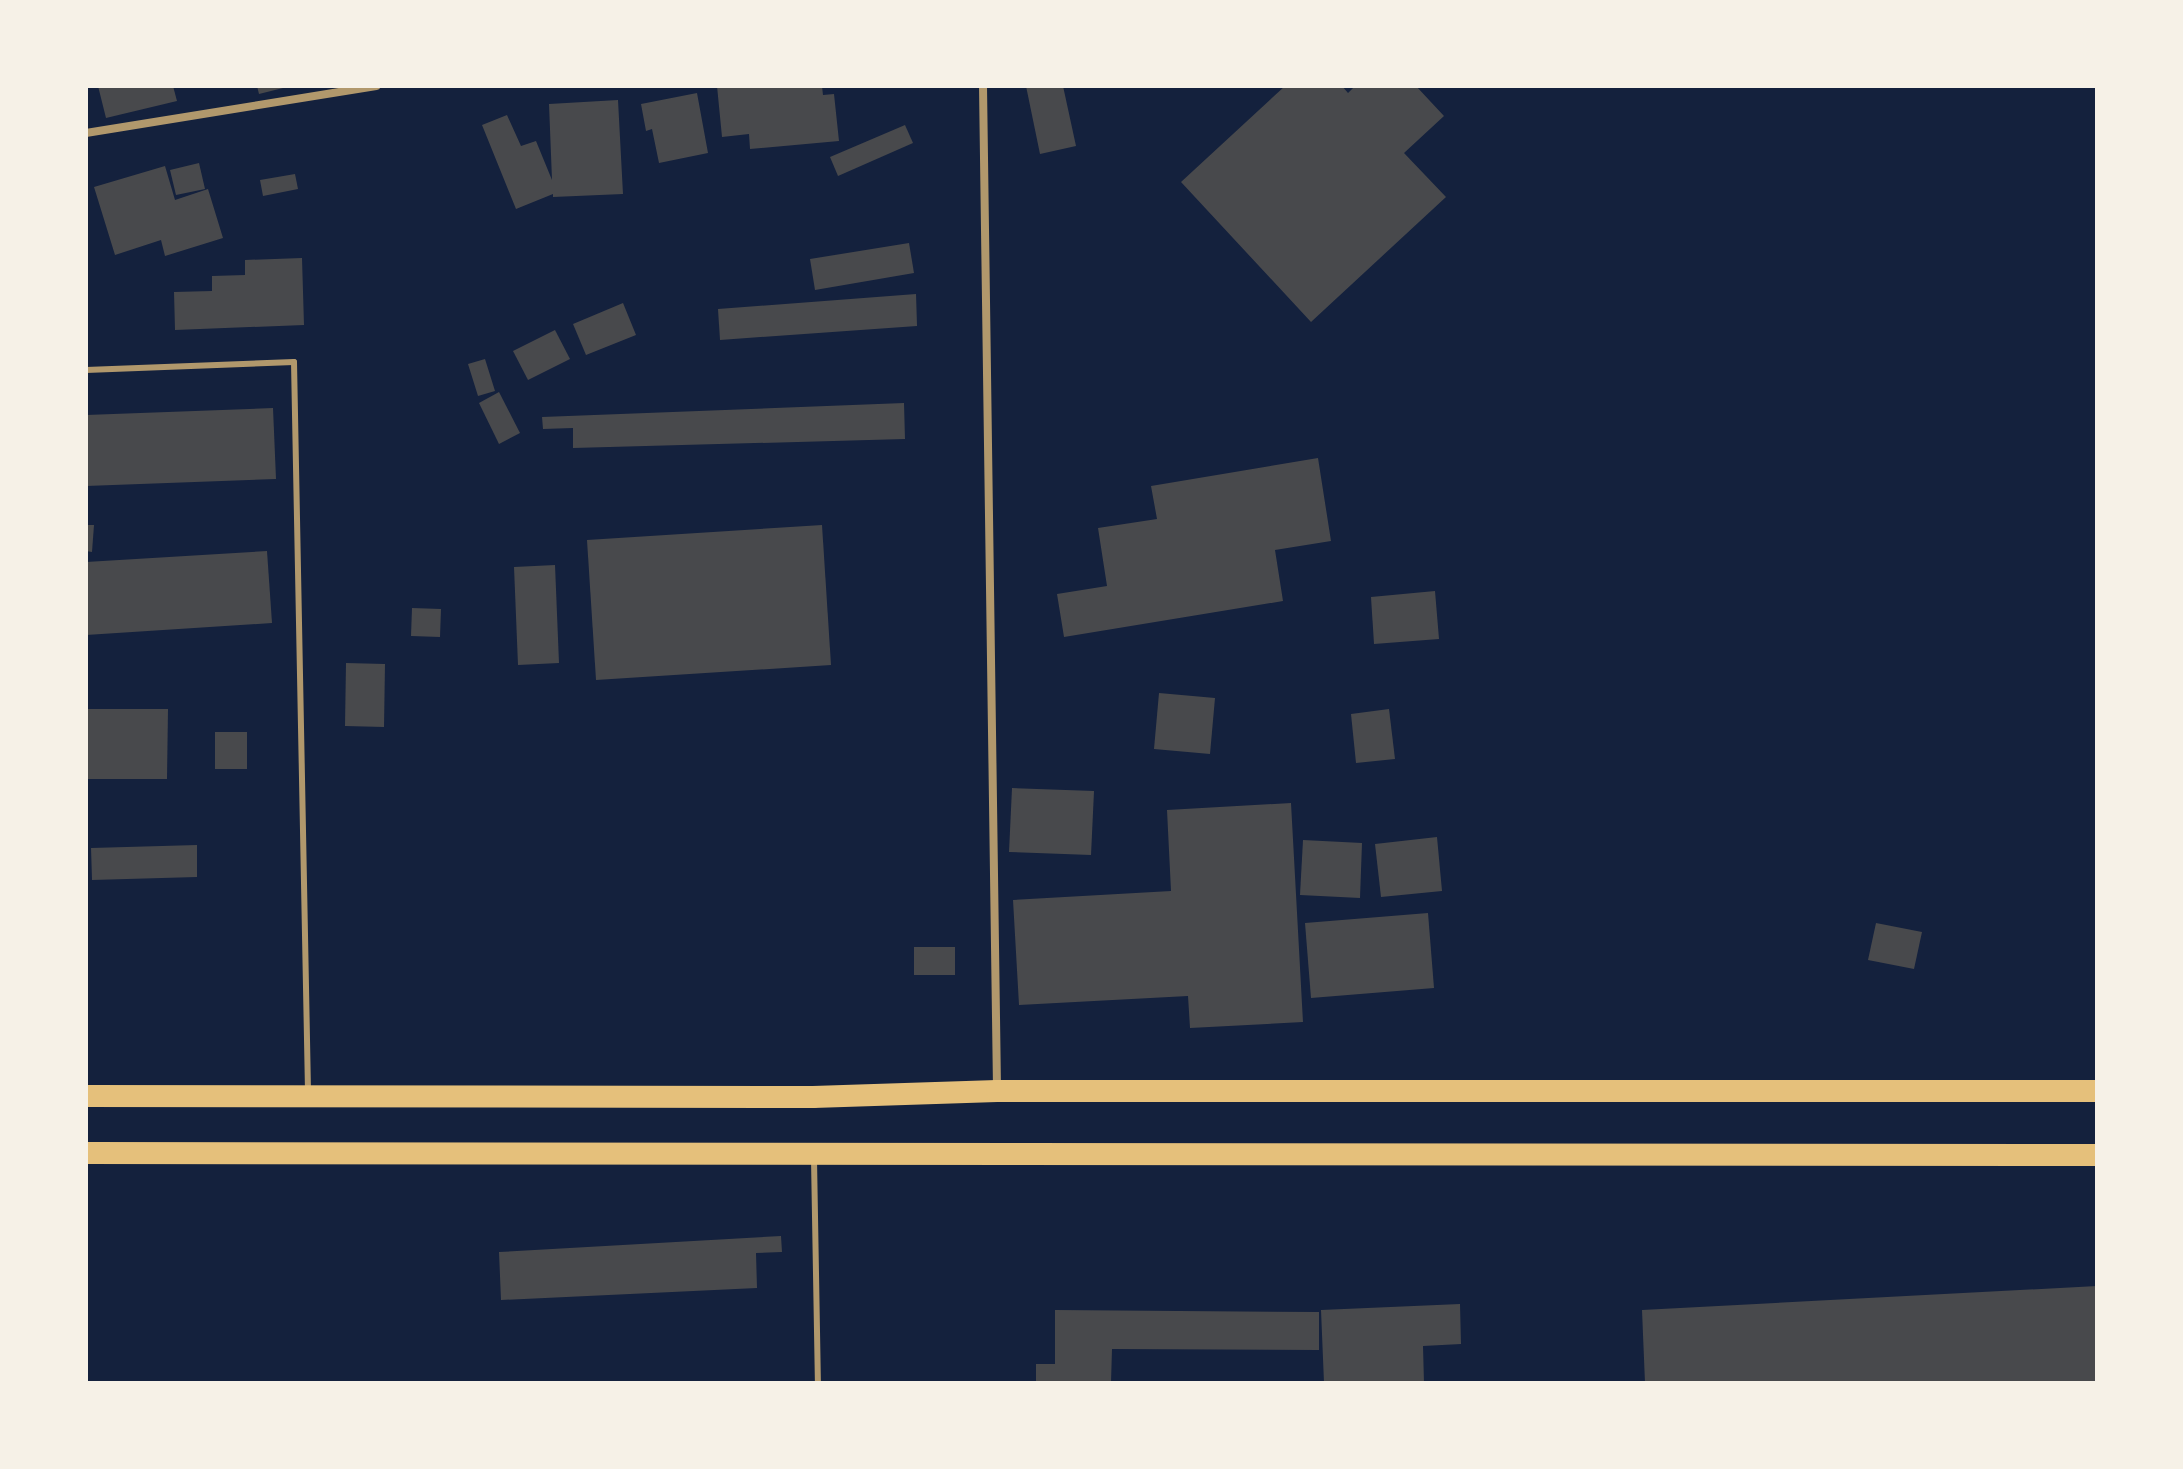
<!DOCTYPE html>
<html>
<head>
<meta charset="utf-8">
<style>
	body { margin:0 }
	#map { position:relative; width:2183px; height:1469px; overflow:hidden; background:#14213d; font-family:"Archivo Narrow",sans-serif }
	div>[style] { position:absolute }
	.building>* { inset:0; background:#48494c }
	.service>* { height:6px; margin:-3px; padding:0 3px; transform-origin:3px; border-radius:3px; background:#b1986c }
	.minor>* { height:8px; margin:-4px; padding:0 4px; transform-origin:4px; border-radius:4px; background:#b1986c }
	.trunk>* { height:22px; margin:-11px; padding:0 11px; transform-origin:11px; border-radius:11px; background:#e5c07b }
	span { translate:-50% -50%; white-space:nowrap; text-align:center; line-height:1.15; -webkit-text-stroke:8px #f6f1e7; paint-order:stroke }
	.frame { position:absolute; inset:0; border:88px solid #f6f1e7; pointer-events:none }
</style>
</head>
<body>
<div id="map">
	<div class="building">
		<div style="clip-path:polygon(98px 86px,173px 86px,177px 101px,106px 118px)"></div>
		<div style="clip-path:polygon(257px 86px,287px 86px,287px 87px,259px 94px)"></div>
		<div style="clip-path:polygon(717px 86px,822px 86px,823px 95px,834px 94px,839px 141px,750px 149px,749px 134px,722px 137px)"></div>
		<div style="clip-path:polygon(1026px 86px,1063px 86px,1076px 146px,1040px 154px)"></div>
		<div style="clip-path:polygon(1285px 86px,1342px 86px,1348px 93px,1355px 86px,1416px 86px,1444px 116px,1404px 153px,1446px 197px,1311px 322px,1181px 182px)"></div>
		<div style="clip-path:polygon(697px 93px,708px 153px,659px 163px,652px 129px,646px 131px,641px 104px)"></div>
		<div style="clip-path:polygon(618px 100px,623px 194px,553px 197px,553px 194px,516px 209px,482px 125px,507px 115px,521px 146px,536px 141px,552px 180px,549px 104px)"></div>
		<div style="clip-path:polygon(905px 125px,913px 143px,838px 176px,830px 157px)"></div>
		<div style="clip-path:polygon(199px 163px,205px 189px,176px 195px,170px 170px)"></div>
		<div style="clip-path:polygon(165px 166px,175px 200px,208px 189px,223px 238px,165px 256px,161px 240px,115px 255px,94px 187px)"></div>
		<div style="clip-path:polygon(295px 174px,298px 189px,263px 196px,260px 180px)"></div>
		<div style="clip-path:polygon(909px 243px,914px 273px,815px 290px,810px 259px)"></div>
		<div style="clip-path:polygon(302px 258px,304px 325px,175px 330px,174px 292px,212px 291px,212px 276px,245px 275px,245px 260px)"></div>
		<div style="clip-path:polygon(916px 294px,917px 326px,720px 340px,718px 309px)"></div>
		<div style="clip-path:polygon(623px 303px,636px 335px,586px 355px,573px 324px)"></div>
		<div style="clip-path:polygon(555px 330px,570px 359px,528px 380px,513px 351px)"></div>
		<div style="clip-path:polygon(485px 359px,495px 391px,478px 396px,468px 364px)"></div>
		<div style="clip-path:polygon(499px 392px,520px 433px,499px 444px,479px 403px)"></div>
		<div style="clip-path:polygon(904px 403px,905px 439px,573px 448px,573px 428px,543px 429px,542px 417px)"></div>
		<div style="clip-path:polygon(273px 408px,276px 479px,86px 486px,86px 415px)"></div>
		<div style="clip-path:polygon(1318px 458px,1331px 541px,1275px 550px,1283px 601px,1064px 637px,1057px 594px,1107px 586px,1098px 528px,1157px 519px,1151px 486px)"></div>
		<div style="clip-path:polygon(86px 525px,94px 525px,92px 552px,86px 551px)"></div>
		<div style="clip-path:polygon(822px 525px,831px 665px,596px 680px,587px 540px)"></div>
		<div style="clip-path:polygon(267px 551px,272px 623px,86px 635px,86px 562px)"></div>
		<div style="clip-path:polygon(555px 565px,559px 663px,518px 665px,514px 567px)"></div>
		<div style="clip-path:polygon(1435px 591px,1439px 639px,1374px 644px,1371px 597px)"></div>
		<div style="clip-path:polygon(412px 608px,441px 609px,440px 637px,411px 636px)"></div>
		<div style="clip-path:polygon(346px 663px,385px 664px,384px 727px,345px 726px)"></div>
		<div style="clip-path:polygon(1159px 693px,1215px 698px,1210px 754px,1154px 749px)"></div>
		<div style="clip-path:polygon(86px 709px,168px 709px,167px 779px,86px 779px)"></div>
		<div style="clip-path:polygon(1389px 709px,1395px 759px,1356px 763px,1351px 714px)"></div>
		<div style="clip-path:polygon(215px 732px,247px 732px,247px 769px,215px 769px)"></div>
		<div style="clip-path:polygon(1012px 788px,1094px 791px,1091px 855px,1009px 852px)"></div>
		<div style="clip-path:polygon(1291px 803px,1303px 1022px,1190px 1028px,1188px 996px,1019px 1005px,1013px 900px,1171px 891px,1167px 810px)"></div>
		<div style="clip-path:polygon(1437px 837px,1442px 891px,1381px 897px,1375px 844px)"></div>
		<div style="clip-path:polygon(1303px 840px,1362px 843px,1360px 898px,1300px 895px)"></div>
		<div style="clip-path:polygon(197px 845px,197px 877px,92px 880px,91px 848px)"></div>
		<div style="clip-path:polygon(1428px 913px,1434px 988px,1311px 998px,1305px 923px)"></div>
		<div style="clip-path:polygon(1876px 923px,1922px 932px,1914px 969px,1868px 960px)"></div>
		<div style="clip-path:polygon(914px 947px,955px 947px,955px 975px,914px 975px)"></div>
		<div style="clip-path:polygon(781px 1236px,782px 1252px,756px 1253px,757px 1288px,501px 1300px,499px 1252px)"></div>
		<div style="clip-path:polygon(2097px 1286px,2097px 1383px,1645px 1383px,1642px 1310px)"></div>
		<div style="clip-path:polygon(1460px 1304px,1461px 1344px,1423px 1346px,1424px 1383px,1324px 1383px,1321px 1310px)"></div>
		<div style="clip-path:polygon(1055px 1310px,1319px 1312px,1319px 1350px,1112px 1349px,1111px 1383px,1036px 1383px,1036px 1364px,1055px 1364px)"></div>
	</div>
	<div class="service">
		<div style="left:86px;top:370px;width:208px;rotate:-2.2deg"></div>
		<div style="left:294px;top:362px;width:731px;rotate:88.9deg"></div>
		<div style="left:814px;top:1159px;width:224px;rotate:89deg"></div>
	</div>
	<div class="minor">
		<div style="left:983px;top:86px;width:1003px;rotate:89.2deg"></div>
		<div style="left:86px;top:133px;width:294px;rotate:-9.2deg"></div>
	</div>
	<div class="trunk">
		<div style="left:86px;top:1096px;width:727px;rotate:0.08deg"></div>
		<div style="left:813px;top:1097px;width:184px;rotate:-1.9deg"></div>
		<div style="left:997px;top:1091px;width:1100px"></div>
		<div style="left:86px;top:1153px;width:2011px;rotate:0.06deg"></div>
	</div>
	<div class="frame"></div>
</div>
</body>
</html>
